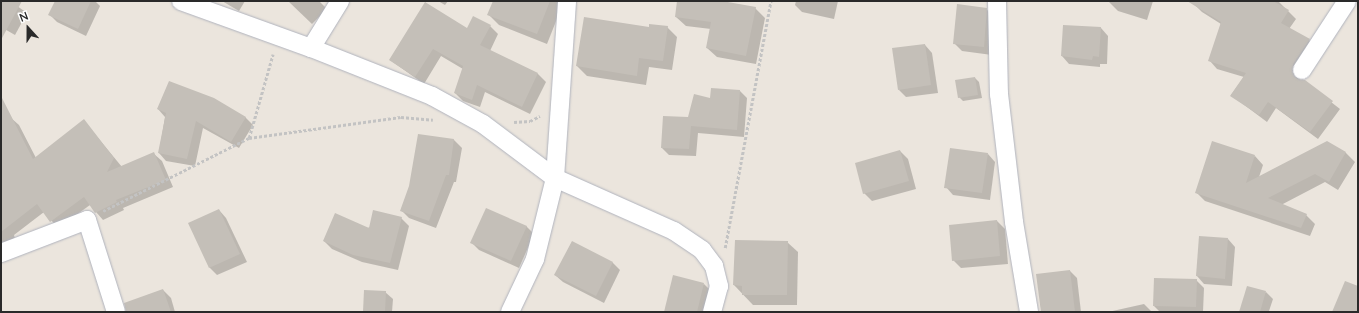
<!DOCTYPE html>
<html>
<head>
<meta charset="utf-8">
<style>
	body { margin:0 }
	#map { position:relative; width:1359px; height:313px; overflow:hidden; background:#ebe5dd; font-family:Lato,sans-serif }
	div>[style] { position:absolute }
	.shadow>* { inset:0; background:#0003 }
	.building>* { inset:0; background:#c4bfb8 }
	.path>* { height:2.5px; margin-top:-1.25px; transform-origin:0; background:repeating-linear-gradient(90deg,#c3c3c3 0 3px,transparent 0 5px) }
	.roads { filter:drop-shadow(0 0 1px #b0b3bd) drop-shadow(0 0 1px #b0b3bd) }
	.minor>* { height:18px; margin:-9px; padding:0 9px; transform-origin:9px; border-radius:9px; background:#fff }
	span { translate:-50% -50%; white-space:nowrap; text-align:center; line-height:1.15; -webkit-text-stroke:4px #fff; paint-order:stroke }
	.frame { position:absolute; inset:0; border:2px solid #2a2a2a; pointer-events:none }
	.north { position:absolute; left:8px; top:8px; width:40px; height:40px; -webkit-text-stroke:3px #fff; paint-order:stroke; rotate:339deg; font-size:11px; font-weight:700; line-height:16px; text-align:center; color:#2a2a2a }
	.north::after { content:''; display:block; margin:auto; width:14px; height:18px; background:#2a2a2a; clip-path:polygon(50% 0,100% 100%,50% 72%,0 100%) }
</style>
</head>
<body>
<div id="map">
	<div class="shadow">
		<div style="clip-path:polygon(1px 1px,10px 1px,27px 13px,15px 35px,1px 27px)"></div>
		<div style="clip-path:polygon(56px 1px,95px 1px,100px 6px,86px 36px,57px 22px,50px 15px)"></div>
		<div style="clip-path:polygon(222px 1px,245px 1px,239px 11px)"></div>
		<div style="clip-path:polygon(288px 1px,319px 1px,327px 9px,312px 24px)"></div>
		<div style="clip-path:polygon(438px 1px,448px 1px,445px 5px)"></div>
		<div style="clip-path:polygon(494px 1px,564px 1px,547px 44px,499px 25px,489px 15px)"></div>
		<div style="clip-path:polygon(678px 1px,716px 1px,755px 8px,765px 18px,756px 64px,717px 57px,707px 48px,711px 29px,686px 26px,676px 17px)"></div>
		<div style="clip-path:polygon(796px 1px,838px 1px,834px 19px,802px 12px,795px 5px)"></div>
		<div style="clip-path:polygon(1108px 1px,1153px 1px,1147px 20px,1118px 11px)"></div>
		<div style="clip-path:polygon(1197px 1px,1278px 1px,1296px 19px,1289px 29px,1309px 40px,1317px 47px,1300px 72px,1300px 80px,1304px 81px,1340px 109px,1318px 139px,1276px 108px,1267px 122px,1231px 95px,1244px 77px,1217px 69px,1210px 61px,1221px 24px,1202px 12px,1195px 5px)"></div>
		<div style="clip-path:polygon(986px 9px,994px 16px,992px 55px,962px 51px,954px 43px)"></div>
		<div style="clip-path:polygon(490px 26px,498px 34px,490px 51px,538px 74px,546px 82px,530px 114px,485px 92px,480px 107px,463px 101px,455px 93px,463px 69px,441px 56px,424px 84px,390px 60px,468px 29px)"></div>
		<div style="clip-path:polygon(1064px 26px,1101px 28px,1108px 36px,1107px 64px,1100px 64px,1100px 67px,1069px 64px,1062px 56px)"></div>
		<div style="clip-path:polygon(667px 27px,677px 37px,672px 70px,649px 67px,646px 85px,587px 76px,577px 66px,650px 28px)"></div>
		<div style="clip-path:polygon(925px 45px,932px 53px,938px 93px,906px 97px,899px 90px)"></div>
		<div style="clip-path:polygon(975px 78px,979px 82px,982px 98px,963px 101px,959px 97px,956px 81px)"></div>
		<div style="clip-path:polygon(740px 91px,747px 98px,744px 137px,698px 133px,696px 156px,669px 155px,662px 148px,711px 99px)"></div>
		<div style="clip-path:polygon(158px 109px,245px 117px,253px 125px,239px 148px,203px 128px,195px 166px,166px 161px,159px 153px,165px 117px)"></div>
		<div style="clip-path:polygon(11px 118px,19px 125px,36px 158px,84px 121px,122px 167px,154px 154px,162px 161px,173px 187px,123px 208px,124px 210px,103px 220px,90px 205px,58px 228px,44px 212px,14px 235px,15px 239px,1px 244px,1px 123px)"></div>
		<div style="clip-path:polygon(419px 135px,454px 140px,462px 148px,456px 182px,454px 182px,436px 228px,409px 218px,401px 210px,410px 186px)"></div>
		<div style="clip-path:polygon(1327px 142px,1346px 153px,1355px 162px,1338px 190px,1325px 182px,1281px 205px,1306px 215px,1315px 224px,1310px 236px,1205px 201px,1196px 192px,1255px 156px,1263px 165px,1259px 177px)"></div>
		<div style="clip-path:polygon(900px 151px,908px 159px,916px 189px,872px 201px,864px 193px)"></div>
		<div style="clip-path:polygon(988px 154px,995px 162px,990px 200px,953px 195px,946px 187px)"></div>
		<div style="clip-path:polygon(219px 210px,226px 218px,247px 262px,217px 275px,210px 268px,190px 223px)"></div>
		<div style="clip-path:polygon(401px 218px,409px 226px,398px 270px,362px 262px,332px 249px,324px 241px)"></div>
		<div style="clip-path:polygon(997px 221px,1005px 229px,1008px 264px,961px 268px,953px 260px)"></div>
		<div style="clip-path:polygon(526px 226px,534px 234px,519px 268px,479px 250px,471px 242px)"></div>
		<div style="clip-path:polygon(1228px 239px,1235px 247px,1232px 286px,1204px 284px,1197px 276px)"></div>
		<div style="clip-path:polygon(572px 242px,613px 263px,620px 270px,604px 303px,563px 282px,555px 275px)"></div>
		<div style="clip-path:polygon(787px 242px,798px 252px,797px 305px,753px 305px,734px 285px)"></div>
		<div style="clip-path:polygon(1070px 271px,1077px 278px,1081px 312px,1042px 312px)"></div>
		<div style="clip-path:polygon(1155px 279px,1196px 280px,1204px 288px,1203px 312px,1160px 312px,1154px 306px)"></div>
		<div style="clip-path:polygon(704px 284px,711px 291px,706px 312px,665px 312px)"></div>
		<div style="clip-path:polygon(163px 290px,171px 298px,175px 312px,128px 312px)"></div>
		<div style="clip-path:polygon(385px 292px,393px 299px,392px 312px,364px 312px)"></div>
		<div style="clip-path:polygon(1266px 292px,1273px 299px,1269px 311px,1271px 312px,1240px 312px)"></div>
		<div style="clip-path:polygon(1144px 304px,1152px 312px,1108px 312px)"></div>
	</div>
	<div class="building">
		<div style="clip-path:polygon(1px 1px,22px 1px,1px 40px)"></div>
		<div style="clip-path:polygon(55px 1px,91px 1px,78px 29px,48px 15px)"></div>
		<div style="clip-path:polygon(493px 1px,550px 1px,537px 34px,487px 15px)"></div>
		<div style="clip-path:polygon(677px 1px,722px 1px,756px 7px,746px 56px,706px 48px,711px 22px,675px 17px)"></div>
		<div style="clip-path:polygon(1187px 1px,1273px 1px,1289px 10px,1281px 23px,1310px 39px,1293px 64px,1293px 74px,1297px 79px,1305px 80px,1333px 101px,1310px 132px,1268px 102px,1259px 115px,1230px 96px,1246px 73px,1208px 61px,1221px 22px)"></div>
		<div style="clip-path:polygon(425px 2px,467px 28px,473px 16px,491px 25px,480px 45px,538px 73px,522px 107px,477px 85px,472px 100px,454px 93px,463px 66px,433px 49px,415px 77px,389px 60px)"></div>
		<div style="clip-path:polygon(957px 4px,987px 8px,984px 47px,953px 44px)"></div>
		<div style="clip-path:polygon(584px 17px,649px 27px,649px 24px,668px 26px,663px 61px,639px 58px,637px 76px,576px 66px)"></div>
		<div style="clip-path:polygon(1063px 25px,1101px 27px,1099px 57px,1093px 56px,1092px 60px,1061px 56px)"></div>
		<div style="clip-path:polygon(925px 44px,931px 85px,898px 90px,892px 48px)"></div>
		<div style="clip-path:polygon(975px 77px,978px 95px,958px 98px,955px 80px)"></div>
		<div style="clip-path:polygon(169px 81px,214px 98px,246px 117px,231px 142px,196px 121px,187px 159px,158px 153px,166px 113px,157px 109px)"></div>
		<div style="clip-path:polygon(711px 88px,740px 90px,737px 130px,691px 126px,689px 149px,661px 148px,663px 116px,688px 117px,694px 94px,710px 98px)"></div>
		<div style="clip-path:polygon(1px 96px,33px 159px,84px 119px,114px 158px,107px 172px,154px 152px,166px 180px,116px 200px,117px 202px,95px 213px,84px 197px,50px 222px,37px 204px,1px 232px)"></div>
		<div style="clip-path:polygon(418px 134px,454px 139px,449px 175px,446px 175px,429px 221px,400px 211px,409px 186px)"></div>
		<div style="clip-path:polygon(1212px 141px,1255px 155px,1246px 183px,1327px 141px,1346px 152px,1329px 182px,1315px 174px,1268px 198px,1307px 214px,1301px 228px,1195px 193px)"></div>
		<div style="clip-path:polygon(950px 148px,988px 153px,982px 193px,944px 188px)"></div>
		<div style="clip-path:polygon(900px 150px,909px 181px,863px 194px,855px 163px)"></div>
		<div style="clip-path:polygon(486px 208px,527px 226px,511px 261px,470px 243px)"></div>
		<div style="clip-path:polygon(219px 209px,240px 254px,209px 268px,188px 223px)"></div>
		<div style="clip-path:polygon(373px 210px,402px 217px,390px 263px,353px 255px,323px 241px,335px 213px,369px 228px)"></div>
		<div style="clip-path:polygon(997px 220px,1000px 256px,952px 261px,949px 225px)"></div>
		<div style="clip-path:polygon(1199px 236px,1228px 238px,1225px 279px,1196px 276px)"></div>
		<div style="clip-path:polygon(735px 240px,788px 241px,787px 295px,742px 295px,742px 286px,733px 285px)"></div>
		<div style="clip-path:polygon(572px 241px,613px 262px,596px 296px,554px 275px)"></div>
		<div style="clip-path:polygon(1070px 270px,1075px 312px,1041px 312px,1036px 274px)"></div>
		<div style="clip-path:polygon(673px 275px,704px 283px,697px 312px,664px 312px)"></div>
		<div style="clip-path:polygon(1154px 278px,1197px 279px,1196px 307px,1153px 306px)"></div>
		<div style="clip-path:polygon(1345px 281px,1358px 286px,1358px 312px,1332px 312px)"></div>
		<div style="clip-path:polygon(1247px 286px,1266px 291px,1260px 312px,1239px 312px)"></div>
		<div style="clip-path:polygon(163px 289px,171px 312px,126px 312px,124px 303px)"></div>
		<div style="clip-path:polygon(364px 290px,386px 291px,385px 312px,363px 312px)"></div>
	</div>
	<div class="path">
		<div style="left:514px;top:122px;width:16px;rotate:-4deg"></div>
		<div style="left:530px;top:121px;width:11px;rotate:-27deg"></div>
		<div style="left:249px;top:138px;width:87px;rotate:-74.1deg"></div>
		<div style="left:103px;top:211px;width:163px;rotate:-26.6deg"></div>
		<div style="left:249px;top:138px;width:153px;rotate:-7.9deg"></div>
		<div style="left:401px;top:117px;width:32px;rotate:5deg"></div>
		<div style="left:725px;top:248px;width:251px;rotate:-79.5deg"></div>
	</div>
	<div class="roads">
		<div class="minor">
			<div style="left:181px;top:1px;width:138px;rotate:19.9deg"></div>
			<div style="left:311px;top:48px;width:130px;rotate:21.6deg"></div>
			<div style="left:432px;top:96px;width:58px;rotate:28.8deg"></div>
			<div style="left:483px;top:124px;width:90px;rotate:36.9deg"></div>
			<div style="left:555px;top:178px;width:130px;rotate:24deg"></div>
			<div style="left:674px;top:231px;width:34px;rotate:34deg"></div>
			<div style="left:702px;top:250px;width:20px;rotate:53deg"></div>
			<div style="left:714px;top:266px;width:21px;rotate:76deg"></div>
			<div style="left:719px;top:286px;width:27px;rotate:105deg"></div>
			<div style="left:997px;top:1px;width:93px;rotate:88.8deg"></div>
			<div style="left:999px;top:94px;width:129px;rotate:83.3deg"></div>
			<div style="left:1014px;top:222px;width:91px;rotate:80.5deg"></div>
			<div style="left:311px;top:48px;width:55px;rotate:-58.3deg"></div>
			<div style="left:1302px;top:70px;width:82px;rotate:-56.9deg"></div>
			<div style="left:1px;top:253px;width:92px;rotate:-21deg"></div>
			<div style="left:87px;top:220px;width:96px;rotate:72.5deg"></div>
			<div style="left:510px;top:312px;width:59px;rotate:-64.7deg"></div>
			<div style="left:535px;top:259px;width:83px;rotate:-76.1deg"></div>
			<div style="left:555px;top:178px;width:177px;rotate:-86.1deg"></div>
		</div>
	</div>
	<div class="frame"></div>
	<div class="north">N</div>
</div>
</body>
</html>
